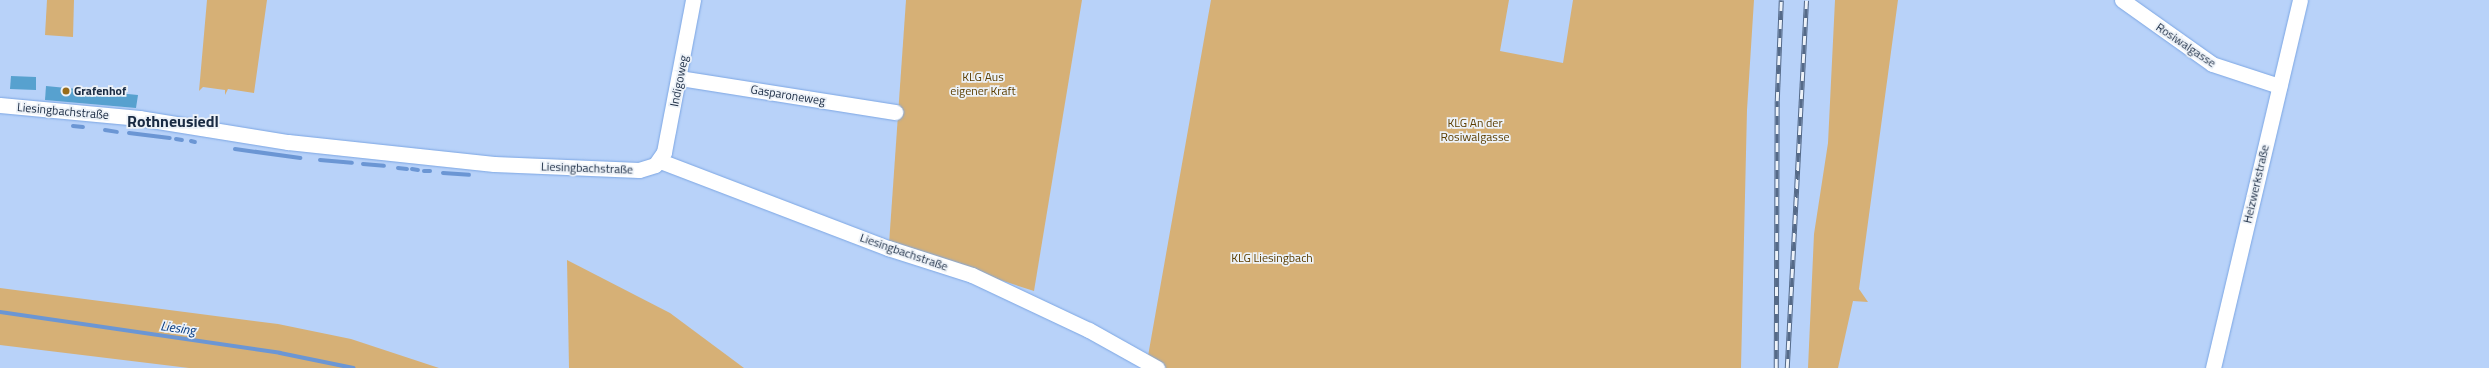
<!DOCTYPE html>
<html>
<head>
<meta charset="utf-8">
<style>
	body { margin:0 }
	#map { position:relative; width:2489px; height:368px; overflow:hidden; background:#b8d2f9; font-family:"Titillium Web",sans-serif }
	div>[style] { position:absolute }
	.green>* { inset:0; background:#d6b076 }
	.stream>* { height:4px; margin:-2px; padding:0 2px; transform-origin:2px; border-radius:2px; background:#6b96d4 }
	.building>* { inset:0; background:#57a1cf }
	.roads { filter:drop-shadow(0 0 1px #7ca6e3) drop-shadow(0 0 1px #7ca6e3) }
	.street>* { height:15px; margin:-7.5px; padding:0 7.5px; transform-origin:7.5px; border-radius:7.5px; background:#fff }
	.rail>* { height:4.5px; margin-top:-2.25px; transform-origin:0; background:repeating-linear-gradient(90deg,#edf2f8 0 9px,#556a88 0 18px); box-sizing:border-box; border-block:1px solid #556a88 }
	.dots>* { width:11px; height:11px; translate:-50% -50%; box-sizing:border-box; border:2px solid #edf2f8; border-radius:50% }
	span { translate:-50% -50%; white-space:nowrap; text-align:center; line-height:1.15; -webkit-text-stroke:3.5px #edf2f8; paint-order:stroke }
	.street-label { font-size:12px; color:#192a42 }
	.park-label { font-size:12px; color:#5b3d00 }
	.poi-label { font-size:12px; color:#192a42; font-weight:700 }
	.left { translate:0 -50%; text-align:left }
	.water-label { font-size:13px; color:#003880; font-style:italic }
	.district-label { font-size:16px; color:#192a42; font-weight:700 }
</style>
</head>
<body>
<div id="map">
	<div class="green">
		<div style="clip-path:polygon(47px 0,74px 0,73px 37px,45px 35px)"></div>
		<div style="clip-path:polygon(207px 0,267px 0,254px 93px,228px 89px,225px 95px,225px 90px,203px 87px,199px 91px)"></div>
		<div style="clip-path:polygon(906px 0,1082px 0,1034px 291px,889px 244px)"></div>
		<div style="clip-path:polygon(1211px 0,1509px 0,1500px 51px,1563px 63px,1573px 0,1754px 0,1747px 110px,1741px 368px,1166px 368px,1148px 356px)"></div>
		<div style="clip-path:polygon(1835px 0,1898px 0,1859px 289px,1868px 302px,1853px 301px,1838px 368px,1808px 368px,1814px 234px,1828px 143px)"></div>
		<div style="clip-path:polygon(567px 260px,670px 313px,744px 368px,569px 368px)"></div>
		<div style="clip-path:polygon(0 288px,278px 324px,351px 339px,439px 368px,189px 368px,0 345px)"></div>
	</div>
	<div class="stream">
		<div style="left:73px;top:126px;width:10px;rotate:6deg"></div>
		<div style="left:105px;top:130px;width:12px;rotate:9deg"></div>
		<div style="left:129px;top:133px;width:41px;rotate:7deg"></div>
		<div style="left:176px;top:139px;width:6px;rotate:9deg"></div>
		<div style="left:191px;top:141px;width:4px;rotate:14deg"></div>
		<div style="left:235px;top:149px;width:66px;rotate:7.9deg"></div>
		<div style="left:320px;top:160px;width:32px;rotate:5deg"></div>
		<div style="left:363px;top:164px;width:21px;rotate:5deg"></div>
		<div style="left:398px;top:168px;width:9px;rotate:6deg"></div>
		<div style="left:412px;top:169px;width:6px;rotate:9deg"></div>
		<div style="left:424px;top:171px;width:6px"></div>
		<div style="left:443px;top:173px;width:26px;rotate:4deg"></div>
		<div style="left:0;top:312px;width:283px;rotate:8.3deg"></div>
		<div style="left:280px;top:353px;width:75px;rotate:11.6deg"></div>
	</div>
	<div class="building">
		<div style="clip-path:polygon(11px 76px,36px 77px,36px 90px,10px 89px)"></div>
		<div style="clip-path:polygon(46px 86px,138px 95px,136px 108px,45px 100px)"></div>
	</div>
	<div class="roads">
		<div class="street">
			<div style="left:2122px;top:0;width:110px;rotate:35.4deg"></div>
			<div style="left:2212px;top:64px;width:71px;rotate:18.2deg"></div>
			<div style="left:680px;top:78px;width:218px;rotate:9deg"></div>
			<div style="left:0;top:105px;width:140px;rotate:5.3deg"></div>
			<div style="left:139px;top:118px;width:151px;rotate:9.2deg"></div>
			<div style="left:288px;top:142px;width:207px;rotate:6.1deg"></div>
			<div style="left:494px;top:164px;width:145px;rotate:2.4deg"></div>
			<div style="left:639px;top:170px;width:17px;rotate:-17deg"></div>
			<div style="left:655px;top:165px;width:16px;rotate:-55deg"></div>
			<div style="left:664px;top:152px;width:155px;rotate:-79.2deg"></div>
			<div style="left:660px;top:161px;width:244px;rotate:20.9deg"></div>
			<div style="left:888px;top:248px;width:88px;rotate:17.8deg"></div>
			<div style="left:972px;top:275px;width:129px;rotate:25.2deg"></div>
			<div style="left:1089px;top:330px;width:78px;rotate:29.2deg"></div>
			<div style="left:2213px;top:368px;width:378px;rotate:-76.7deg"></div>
		</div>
	</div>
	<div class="rail">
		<div style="left:1776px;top:368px;width:267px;rotate:-89.8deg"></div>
		<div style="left:1777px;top:101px;width:101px;rotate:-87.7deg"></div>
		<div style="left:1787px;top:368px;width:368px;rotate:-87deg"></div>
	</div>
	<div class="dots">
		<div style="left:66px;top:91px;background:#986c1a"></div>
	</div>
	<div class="street-label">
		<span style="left:2186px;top:45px;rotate:34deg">Rosiwalgasse</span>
		<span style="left:679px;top:81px;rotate:-79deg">Indigoweg</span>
		<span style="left:788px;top:95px;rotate:9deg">Gasparoneweg</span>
		<span style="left:63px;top:111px;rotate:5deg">Liesingbachstraße</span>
		<span style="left:587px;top:168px;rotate:2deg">Liesingbachstraße</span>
		<span style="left:2256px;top:184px;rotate:-77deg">Heizwerkstraße</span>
		<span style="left:904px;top:252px;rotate:19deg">Liesingbachstraße</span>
	</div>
	<div class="park-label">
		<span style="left:983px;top:84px">KLG Aus<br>eigener Kraft</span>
		<span style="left:1475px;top:130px">KLG An der<br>Rosiwalgasse</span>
		<span style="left:1272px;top:258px">KLG Liesingbach</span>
	</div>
	<div class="poi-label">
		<span class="left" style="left:74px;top:91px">Grafenhof</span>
	</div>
	<div class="water-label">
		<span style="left:178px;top:328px;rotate:8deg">Liesing</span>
	</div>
	<div class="district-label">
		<span style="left:173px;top:121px">Rothneusiedl</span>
	</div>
</div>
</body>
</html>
